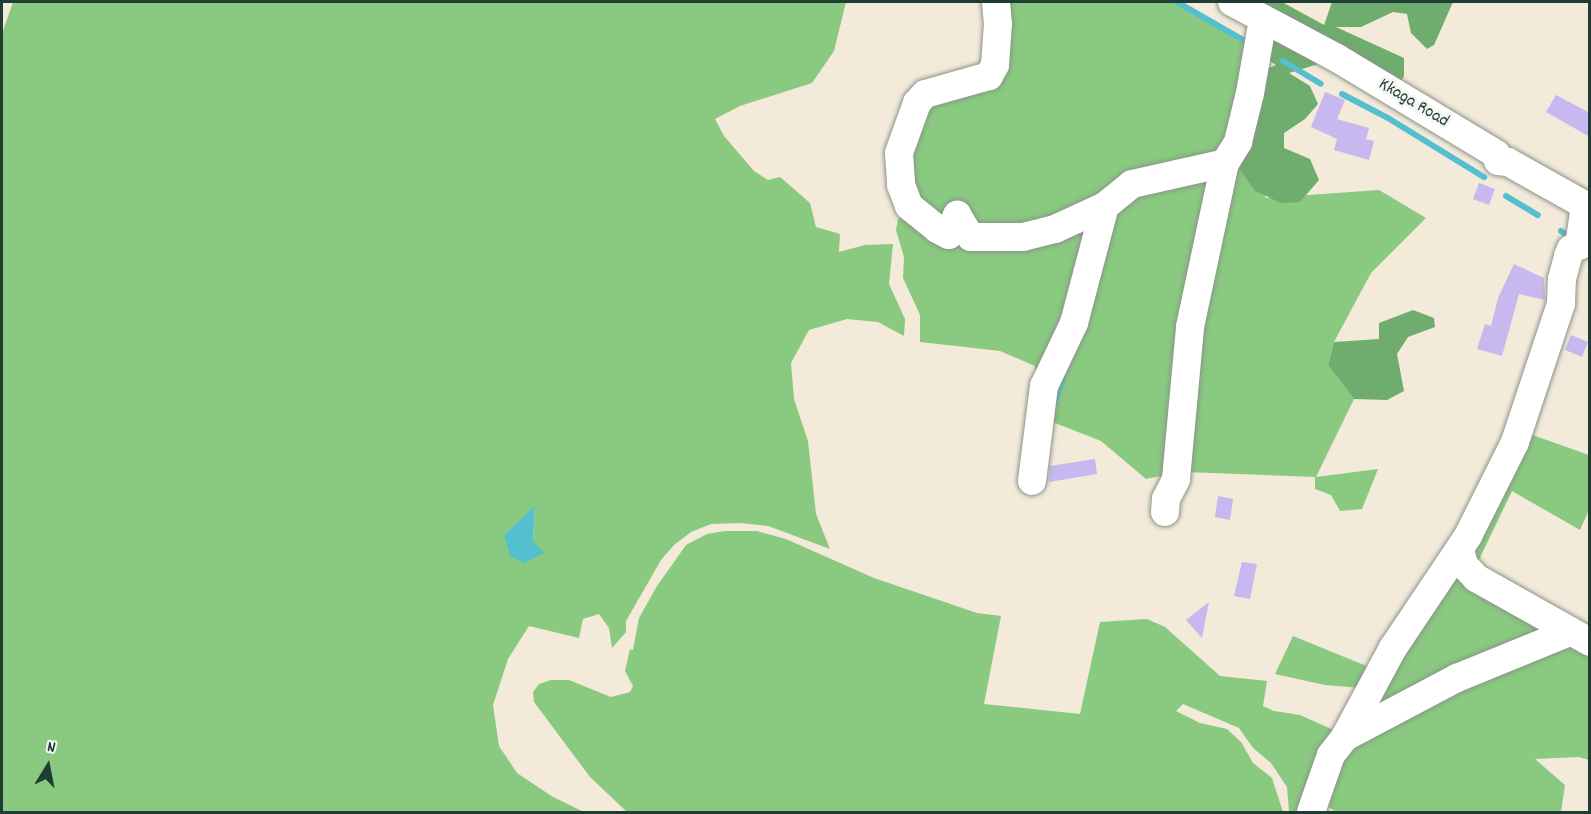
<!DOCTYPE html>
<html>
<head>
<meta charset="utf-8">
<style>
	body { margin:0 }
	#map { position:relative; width:1591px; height:814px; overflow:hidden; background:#f4eada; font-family:Dekko,sans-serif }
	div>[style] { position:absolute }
	.green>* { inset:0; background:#89c980 }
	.forest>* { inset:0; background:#6ead6e }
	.water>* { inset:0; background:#54bfcf }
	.stream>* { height:6px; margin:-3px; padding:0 3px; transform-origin:3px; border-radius:3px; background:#54bfcf }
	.building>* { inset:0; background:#c7b8f0 }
	.roads { filter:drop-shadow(0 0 2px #8a9487) drop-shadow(0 0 2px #8a9487) }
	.minor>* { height:28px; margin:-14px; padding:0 14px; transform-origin:14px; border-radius:14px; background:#fff }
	span { translate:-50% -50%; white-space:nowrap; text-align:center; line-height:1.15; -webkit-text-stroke:6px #f6f6f2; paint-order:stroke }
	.street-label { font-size:18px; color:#1f3d34 }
	.frame { position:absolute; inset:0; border:3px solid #1f3d34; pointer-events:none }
	.north { position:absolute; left:18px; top:736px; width:60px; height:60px; -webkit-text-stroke:4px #f6f6f2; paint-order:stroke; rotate:10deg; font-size:16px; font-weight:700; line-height:24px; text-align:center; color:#1f3d34 }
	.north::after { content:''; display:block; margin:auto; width:21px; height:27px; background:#1f3d34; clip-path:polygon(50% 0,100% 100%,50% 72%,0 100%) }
</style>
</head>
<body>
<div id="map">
	<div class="green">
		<div style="clip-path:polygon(evenodd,13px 2px,846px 2px,834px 51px,812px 83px,740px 106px,715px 119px,724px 136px,754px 171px,768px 180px,780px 177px,810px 203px,816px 227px,840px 234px,839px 252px,865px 245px,893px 244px,889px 284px,905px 319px,904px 336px,878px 322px,847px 319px,809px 330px,791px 363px,794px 399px,808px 441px,816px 514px,830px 549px,768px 526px,740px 523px,711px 524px,691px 532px,674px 545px,661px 560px,626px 621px,626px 632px,612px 648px,609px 628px,599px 614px,583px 619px,579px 638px,529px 626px,508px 659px,493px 705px,499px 746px,517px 773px,553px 797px,584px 812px,2px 812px,2px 34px,13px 2px,535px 507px,533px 541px,504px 535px,535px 507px)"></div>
		<div style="clip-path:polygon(999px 2px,1180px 2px,1259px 46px,1221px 156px,1028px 231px,929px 216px,904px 160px,917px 112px,991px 79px)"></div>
		<div style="clip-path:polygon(1238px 152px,1266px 198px,1379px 190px,1426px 218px,1371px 273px,1334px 342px,1328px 365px,1354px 399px,1316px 477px,1378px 469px,1362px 509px,1340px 511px,1331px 495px,1315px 489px,1315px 477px,1185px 472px,1193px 378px)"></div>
		<div style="clip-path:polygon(1214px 170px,1171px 474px,1146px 479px,1101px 441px,1050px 421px,1052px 402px,1112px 206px)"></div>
		<div style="clip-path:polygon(905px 215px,952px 241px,1095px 219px,1038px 401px,1035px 366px,1000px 351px,920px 342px,920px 315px,903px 278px,904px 257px,896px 230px,898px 219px)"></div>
		<div style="clip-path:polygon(1524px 432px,1589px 455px,1589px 510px,1580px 530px,1512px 491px,1475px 568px,1467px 545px)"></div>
		<div style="clip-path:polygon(725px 531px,757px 531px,786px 539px,874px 578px,977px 613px,1001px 616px,984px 704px,1080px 714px,1100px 622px,1147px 619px,1165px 627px,1220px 676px,1267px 681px,1263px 706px,1274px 711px,1300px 715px,1338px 732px,1307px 812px,1289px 812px,1287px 787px,1271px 763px,1253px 748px,1239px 728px,1183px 704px,1176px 711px,1200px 723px,1227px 729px,1241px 742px,1253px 763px,1272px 778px,1283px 812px,627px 812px,590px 777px,534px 702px,533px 692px,539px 684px,551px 680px,569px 680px,611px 697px,630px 692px,633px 686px,625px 671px,630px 649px,633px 650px,639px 618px,657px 586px,686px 545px,707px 534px)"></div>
		<div style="clip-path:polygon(1458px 559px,1547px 631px,1352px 731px)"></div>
		<div style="clip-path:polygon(1293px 636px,1374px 669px,1361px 688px,1325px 685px,1275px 674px)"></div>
		<div style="clip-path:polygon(1562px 639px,1589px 647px,1589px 760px,1579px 757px,1535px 759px,1565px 785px,1561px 812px,1336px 812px,1323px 803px,1337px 752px)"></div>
	</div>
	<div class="forest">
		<div style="clip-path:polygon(1264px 2px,1282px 2px,1324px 25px,1332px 2px,1453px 2px,1434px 45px,1427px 49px,1411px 33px,1407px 14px,1393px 12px,1361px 27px,1336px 27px,1404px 58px,1404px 76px,1395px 91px,1325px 62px,1289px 73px,1310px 86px,1318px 104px,1305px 119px,1284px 133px,1284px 148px,1310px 159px,1319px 180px,1300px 202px,1281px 203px,1255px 191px,1240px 170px,1240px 151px,1264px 70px,1276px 65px,1260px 54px,1258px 16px)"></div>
		<div style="clip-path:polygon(1413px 310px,1434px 318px,1435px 327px,1408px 337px,1397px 354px,1404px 391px,1387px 400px,1354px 399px,1328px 365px,1334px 342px,1379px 339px,1379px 323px)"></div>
	</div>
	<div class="water">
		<div style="clip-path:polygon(535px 506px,533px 541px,544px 553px,524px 563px,510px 556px,504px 535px)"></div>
	</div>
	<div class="stream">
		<div style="left:1177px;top:2px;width:84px;rotate:29.9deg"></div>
		<div style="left:1283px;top:61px;width:44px;rotate:31.2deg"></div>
		<div style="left:1342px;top:94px;width:52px;rotate:27.6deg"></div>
		<div style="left:1388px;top:118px;width:113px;rotate:31.6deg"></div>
		<div style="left:1506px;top:196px;width:37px;rotate:31deg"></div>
		<div style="left:1561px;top:231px;width:14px;rotate:34deg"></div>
		<div style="left:1055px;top:402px;width:26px;rotate:-72deg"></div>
	</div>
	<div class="building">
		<div style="clip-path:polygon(1325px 92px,1345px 100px,1337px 119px,1369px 128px,1366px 139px,1374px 141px,1369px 160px,1334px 150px,1337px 139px,1311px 127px)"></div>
		<div style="clip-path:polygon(1556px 95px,1590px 113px,1590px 137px,1546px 112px)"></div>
		<div style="clip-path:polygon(1479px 183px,1495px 189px,1489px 205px,1473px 199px)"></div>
		<div style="clip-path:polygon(1514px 264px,1544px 278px,1545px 300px,1519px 294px,1502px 356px,1477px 349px,1485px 324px,1491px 326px,1498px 298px)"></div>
		<div style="clip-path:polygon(1571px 335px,1588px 342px,1582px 357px,1565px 350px)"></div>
		<div style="clip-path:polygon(1095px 459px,1097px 474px,1049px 482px,1050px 466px)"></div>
		<div style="clip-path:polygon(1218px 496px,1233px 499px,1230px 520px,1215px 517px)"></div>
		<div style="clip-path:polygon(1242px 562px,1257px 564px,1250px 599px,1234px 596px)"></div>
		<div style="clip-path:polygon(1209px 602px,1202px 638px,1186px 620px)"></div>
	</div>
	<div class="roads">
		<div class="minor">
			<div style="left:996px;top:2px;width:22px;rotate:85deg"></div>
			<div style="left:998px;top:24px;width:41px;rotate:94.2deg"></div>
			<div style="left:995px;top:65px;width:13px;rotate:119deg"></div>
			<div style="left:989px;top:76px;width:66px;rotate:164.3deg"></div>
			<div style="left:925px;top:94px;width:12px;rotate:132deg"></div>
			<div style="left:917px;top:103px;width:53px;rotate:109.8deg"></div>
			<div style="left:899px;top:153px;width:32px;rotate:86deg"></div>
			<div style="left:901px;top:185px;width:22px;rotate:69deg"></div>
			<div style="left:909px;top:206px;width:36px;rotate:39deg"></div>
			<div style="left:937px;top:229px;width:13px;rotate:27deg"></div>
			<div style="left:949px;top:235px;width:22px;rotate:-68deg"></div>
			<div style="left:957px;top:215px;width:26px;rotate:58deg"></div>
			<div style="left:971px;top:237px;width:52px"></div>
			<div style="left:1023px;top:237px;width:33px;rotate:-14deg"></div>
			<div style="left:1055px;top:229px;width:55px;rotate:-24.7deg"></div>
			<div style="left:1105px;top:206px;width:35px;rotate:-39deg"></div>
			<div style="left:1132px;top:184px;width:95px;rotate:-12.7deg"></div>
			<div style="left:1232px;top:2px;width:119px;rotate:28.1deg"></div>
			<div style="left:1337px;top:58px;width:186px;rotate:31.1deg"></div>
			<div style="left:1496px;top:154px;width:7px;rotate:74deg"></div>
			<div style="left:1498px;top:161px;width:10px;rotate:6deg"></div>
			<div style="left:1508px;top:162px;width:94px;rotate:29.3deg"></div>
			<div style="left:1032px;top:481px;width:96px;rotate:-82.8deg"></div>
			<div style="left:1044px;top:386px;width:70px;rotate:-64.5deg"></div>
			<div style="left:1074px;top:323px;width:121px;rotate:-75.2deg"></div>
			<div style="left:1165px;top:512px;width:13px;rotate:-86deg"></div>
			<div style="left:1166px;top:499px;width:22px;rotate:-63deg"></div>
			<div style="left:1176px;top:479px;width:153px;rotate:-84.7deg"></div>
			<div style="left:1190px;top:327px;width:168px;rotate:-78deg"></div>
			<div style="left:1225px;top:163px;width:25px;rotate:-58deg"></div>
			<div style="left:1238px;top:142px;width:50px;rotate:-76.2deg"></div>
			<div style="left:1250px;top:93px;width:75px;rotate:-80deg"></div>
			<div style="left:1460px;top:549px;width:16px;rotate:76deg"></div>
			<div style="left:1464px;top:565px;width:18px;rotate:47deg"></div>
			<div style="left:1476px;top:578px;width:131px;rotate:29.3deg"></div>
			<div style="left:1345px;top:737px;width:127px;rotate:-27.8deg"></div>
			<div style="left:1457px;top:678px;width:122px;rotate:-22.2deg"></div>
			<div style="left:1311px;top:812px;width:60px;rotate:-70.7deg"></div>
			<div style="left:1331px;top:755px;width:23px;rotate:-52deg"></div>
			<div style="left:1345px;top:737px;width:101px;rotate:-61.7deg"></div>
			<div style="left:1393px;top:648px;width:135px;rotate:-56.2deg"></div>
			<div style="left:1468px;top:536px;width:105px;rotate:-63.4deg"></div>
			<div style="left:1515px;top:442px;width:145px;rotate:-71.6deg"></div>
			<div style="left:1561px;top:304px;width:25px;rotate:-88deg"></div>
			<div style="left:1562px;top:279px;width:24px;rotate:-75deg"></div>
			<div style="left:1568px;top:256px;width:8px;rotate:-67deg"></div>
			<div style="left:1571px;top:249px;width:9px;rotate:-21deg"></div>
			<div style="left:1579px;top:246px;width:40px;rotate:-81.5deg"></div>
		</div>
	</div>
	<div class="street-label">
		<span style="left:1413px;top:104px;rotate:31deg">Kkaga Road</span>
	</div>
	<div class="frame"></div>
	<div class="north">N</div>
</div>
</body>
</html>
